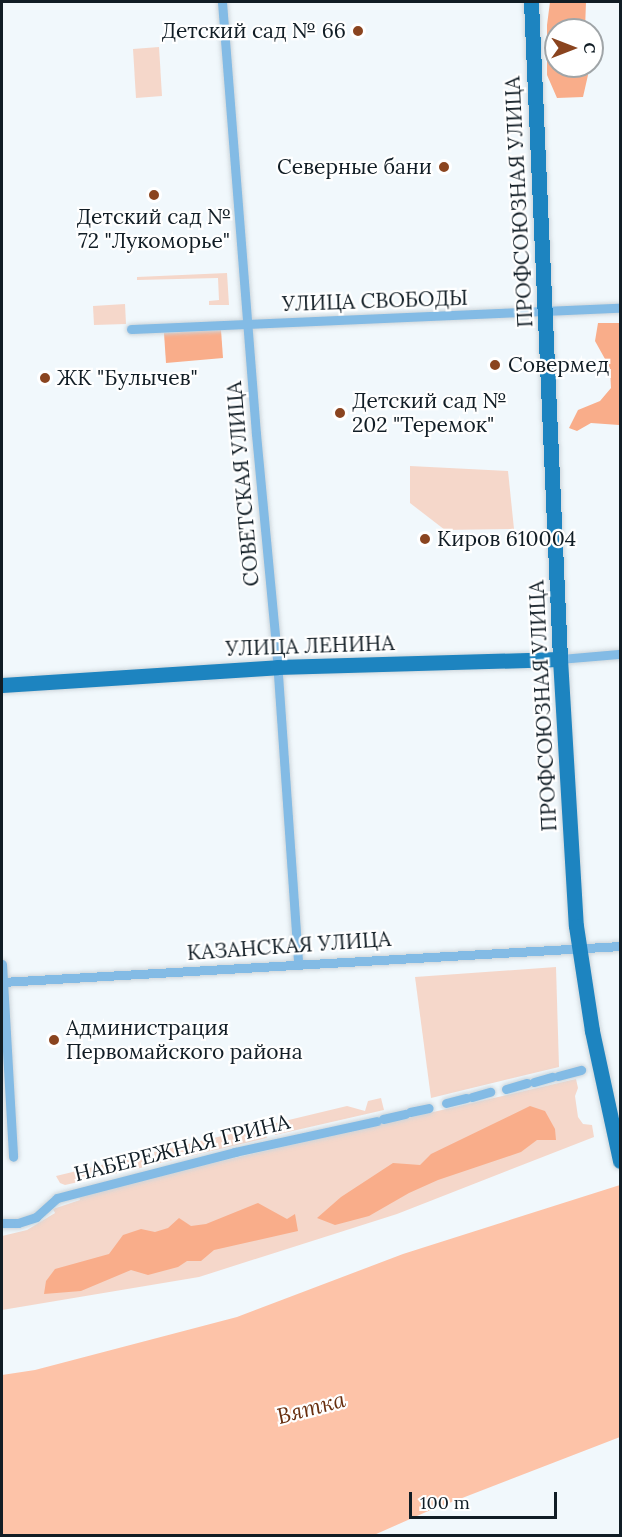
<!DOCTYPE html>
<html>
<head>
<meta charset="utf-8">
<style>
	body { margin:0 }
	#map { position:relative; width:622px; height:1537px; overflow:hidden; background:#f1f8fc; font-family:Lora,serif }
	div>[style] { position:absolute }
	.green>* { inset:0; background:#f5d7ca }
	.forest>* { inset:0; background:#f9ad8a }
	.water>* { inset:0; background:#fdc3a8 }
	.roads { filter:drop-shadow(0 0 2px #cdd5da) drop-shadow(0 0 2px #cdd5da) }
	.street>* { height:9px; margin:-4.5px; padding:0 4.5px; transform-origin:4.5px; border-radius:4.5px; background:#83bbe5 }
	.primary>* { height:15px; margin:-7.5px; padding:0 7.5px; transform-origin:7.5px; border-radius:7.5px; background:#1d84c0 }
	.dots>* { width:16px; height:16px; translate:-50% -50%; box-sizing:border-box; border:3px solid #fff; border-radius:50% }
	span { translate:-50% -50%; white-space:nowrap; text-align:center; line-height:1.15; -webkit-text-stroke:4.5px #fff; paint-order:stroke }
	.poi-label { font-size:21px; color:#111d25 }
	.right { translate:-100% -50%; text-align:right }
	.left { translate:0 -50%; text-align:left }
	.street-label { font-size:21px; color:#111d25 }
	.water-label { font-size:22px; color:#692f0f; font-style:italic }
	.frame { position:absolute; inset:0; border:3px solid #111d25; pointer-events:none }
	.north { position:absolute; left:544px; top:18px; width:60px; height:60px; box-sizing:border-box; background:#fff; border:2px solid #a0a5a8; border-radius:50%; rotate:90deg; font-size:16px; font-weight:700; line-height:24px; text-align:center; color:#111d25 }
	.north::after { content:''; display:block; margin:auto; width:21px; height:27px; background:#8a441f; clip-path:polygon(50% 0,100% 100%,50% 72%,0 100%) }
	.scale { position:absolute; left:409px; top:1492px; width:148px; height:27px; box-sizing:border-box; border:3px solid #111d25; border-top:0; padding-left:8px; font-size:18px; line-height:21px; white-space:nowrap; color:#111d25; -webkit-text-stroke:4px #fff; paint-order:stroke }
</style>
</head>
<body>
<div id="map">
	<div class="green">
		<div style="clip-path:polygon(159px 47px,162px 96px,136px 98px,133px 49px)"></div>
		<div style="clip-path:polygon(227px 273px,229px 305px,209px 305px,209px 301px,219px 300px,218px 278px,137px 280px,137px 277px)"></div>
		<div style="clip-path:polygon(125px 304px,126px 324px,94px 325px,93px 306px)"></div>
		<div style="clip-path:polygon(410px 466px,508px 471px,514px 529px,445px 530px,410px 503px)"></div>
		<div style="clip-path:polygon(556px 967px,559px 1067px,431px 1098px,415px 977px)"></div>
		<div style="clip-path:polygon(576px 1079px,578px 1088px,575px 1096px,578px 1117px,583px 1124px,592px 1125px,594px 1137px,397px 1214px,199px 1277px,2px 1310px,2px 1236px,27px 1230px,55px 1213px,53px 1209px,80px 1200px,79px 1194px)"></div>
		<div style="clip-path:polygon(381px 1098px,384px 1110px,275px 1135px,272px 1124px,347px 1106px,365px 1111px,368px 1101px)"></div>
		<div style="clip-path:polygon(264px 1126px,267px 1138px,156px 1164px,154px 1152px)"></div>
		<div style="clip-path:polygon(147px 1154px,149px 1166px,65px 1185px,60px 1183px,56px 1176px)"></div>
	</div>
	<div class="forest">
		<div style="clip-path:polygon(550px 2px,586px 2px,585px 30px,556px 30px,556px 66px,587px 66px,588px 75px,583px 97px,557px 98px,547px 75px,547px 25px)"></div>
		<div style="clip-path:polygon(598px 323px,620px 323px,620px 421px,619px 425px,591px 423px,577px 431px,569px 428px,578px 410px,600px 401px,611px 388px,610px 368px,595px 341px)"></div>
		<div style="clip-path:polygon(221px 330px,223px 358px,166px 363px,164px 333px)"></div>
		<div style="clip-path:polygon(530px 1106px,545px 1111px,555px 1129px,556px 1140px,537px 1140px,521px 1152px,438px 1180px,409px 1193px,369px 1216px,335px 1225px,317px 1218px,341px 1197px,393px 1163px,420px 1165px,431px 1154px)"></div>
		<div style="clip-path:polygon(258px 1203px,287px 1219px,295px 1214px,298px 1231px,214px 1250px,201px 1261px,187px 1261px,178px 1267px,148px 1275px,131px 1270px,81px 1291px,44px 1294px,46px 1281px,55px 1269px,109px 1254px,123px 1235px,141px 1229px,155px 1232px,168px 1228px,179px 1218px,191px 1226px,206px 1224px)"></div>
	</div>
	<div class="water">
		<div style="clip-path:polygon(620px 1185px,620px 1437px,426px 1512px,374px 1535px,2px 1535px,2px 1375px,35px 1370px,237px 1317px,403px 1254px)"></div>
	</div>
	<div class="roads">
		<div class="street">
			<div style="left:222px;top:2px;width:433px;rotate:85.5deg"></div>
			<div style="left:256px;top:434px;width:213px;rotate:84.6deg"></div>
			<div style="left:276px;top:646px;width:318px;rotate:86deg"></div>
			<div style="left:131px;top:329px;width:489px;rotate:-2.5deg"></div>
			<div style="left:560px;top:659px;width:60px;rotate:-4.8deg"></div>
			<div style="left:2px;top:964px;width:193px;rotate:86.7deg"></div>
			<div style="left:2px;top:982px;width:619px;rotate:-3.33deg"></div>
			<div style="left:558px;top:1076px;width:24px;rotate:-15deg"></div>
			<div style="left:534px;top:1082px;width:19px;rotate:-16deg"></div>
			<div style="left:506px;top:1089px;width:22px;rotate:-16deg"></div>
			<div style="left:472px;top:1097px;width:19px;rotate:-16deg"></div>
			<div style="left:446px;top:1103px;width:21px;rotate:-14deg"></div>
			<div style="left:410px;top:1112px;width:19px;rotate:-12deg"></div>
			<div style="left:383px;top:1119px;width:23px;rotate:-13deg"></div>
			<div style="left:2px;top:1223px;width:16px"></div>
			<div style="left:18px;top:1223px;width:19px;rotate:-18deg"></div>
			<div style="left:36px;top:1217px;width:28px;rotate:-42deg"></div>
			<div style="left:57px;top:1198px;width:184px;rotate:-14.5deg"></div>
			<div style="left:235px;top:1152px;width:145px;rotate:-12.3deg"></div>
		</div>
		<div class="primary">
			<div style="left:531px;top:2px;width:658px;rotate:87.47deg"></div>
			<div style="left:560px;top:659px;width:267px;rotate:86.6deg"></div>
			<div style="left:576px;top:926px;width:106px;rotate:81.3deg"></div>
			<div style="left:592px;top:1031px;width:133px;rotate:77.8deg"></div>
			<div style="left:2px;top:685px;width:276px;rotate:-3.7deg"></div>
			<div style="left:277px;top:667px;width:283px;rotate:-1.6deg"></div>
		</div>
	</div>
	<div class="dots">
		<div style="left:358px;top:31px;background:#8a441f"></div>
		<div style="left:444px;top:167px;background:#8a441f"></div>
		<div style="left:154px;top:195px;background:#8a441f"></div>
		<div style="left:495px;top:365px;background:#8a441f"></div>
		<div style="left:45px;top:378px;background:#8a441f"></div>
		<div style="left:340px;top:413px;background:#8a441f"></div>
		<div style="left:425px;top:539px;background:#8a441f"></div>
		<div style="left:54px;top:1040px;background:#8a441f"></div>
	</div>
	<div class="poi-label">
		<span class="right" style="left:346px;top:31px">Детский сад № 66</span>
		<span class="right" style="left:432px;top:167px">Северные бани</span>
		<span style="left:154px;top:229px">Детский сад №<br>72 "Лукоморье"</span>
		<span class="left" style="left:508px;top:365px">Совермед</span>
		<span class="left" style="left:57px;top:378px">ЖК "Булычев"</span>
		<span class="left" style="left:352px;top:413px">Детский сад №<br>202 "Теремок"</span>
		<span class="left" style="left:437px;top:539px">Киров 610004</span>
		<span class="left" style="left:66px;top:1040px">Администрация<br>Первомайского района</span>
	</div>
	<div class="street-label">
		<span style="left:519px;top:202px;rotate:-93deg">ПРОФСОЮЗНАЯ УЛИЦА</span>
		<span style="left:375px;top:301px;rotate:-2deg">УЛИЦА СВОБОДЫ</span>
		<span style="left:243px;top:484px;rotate:-95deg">СОВЕТСКАЯ УЛИЦА</span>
		<span style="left:310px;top:646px;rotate:-2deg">УЛИЦА ЛЕНИНА</span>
		<span style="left:543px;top:706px;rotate:-93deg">ПРОФСОЮЗНАЯ УЛИЦА</span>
		<span style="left:289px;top:946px;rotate:-4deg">КАЗАНСКАЯ УЛИЦА</span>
		<span style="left:182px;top:1148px;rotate:-14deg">НАБЕРЕЖНАЯ ГРИНА</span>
	</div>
	<div class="water-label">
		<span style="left:311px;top:1408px;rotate:-15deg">Вятка</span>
	</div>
	<div class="frame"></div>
	<div class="north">С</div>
	<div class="scale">100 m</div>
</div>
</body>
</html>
